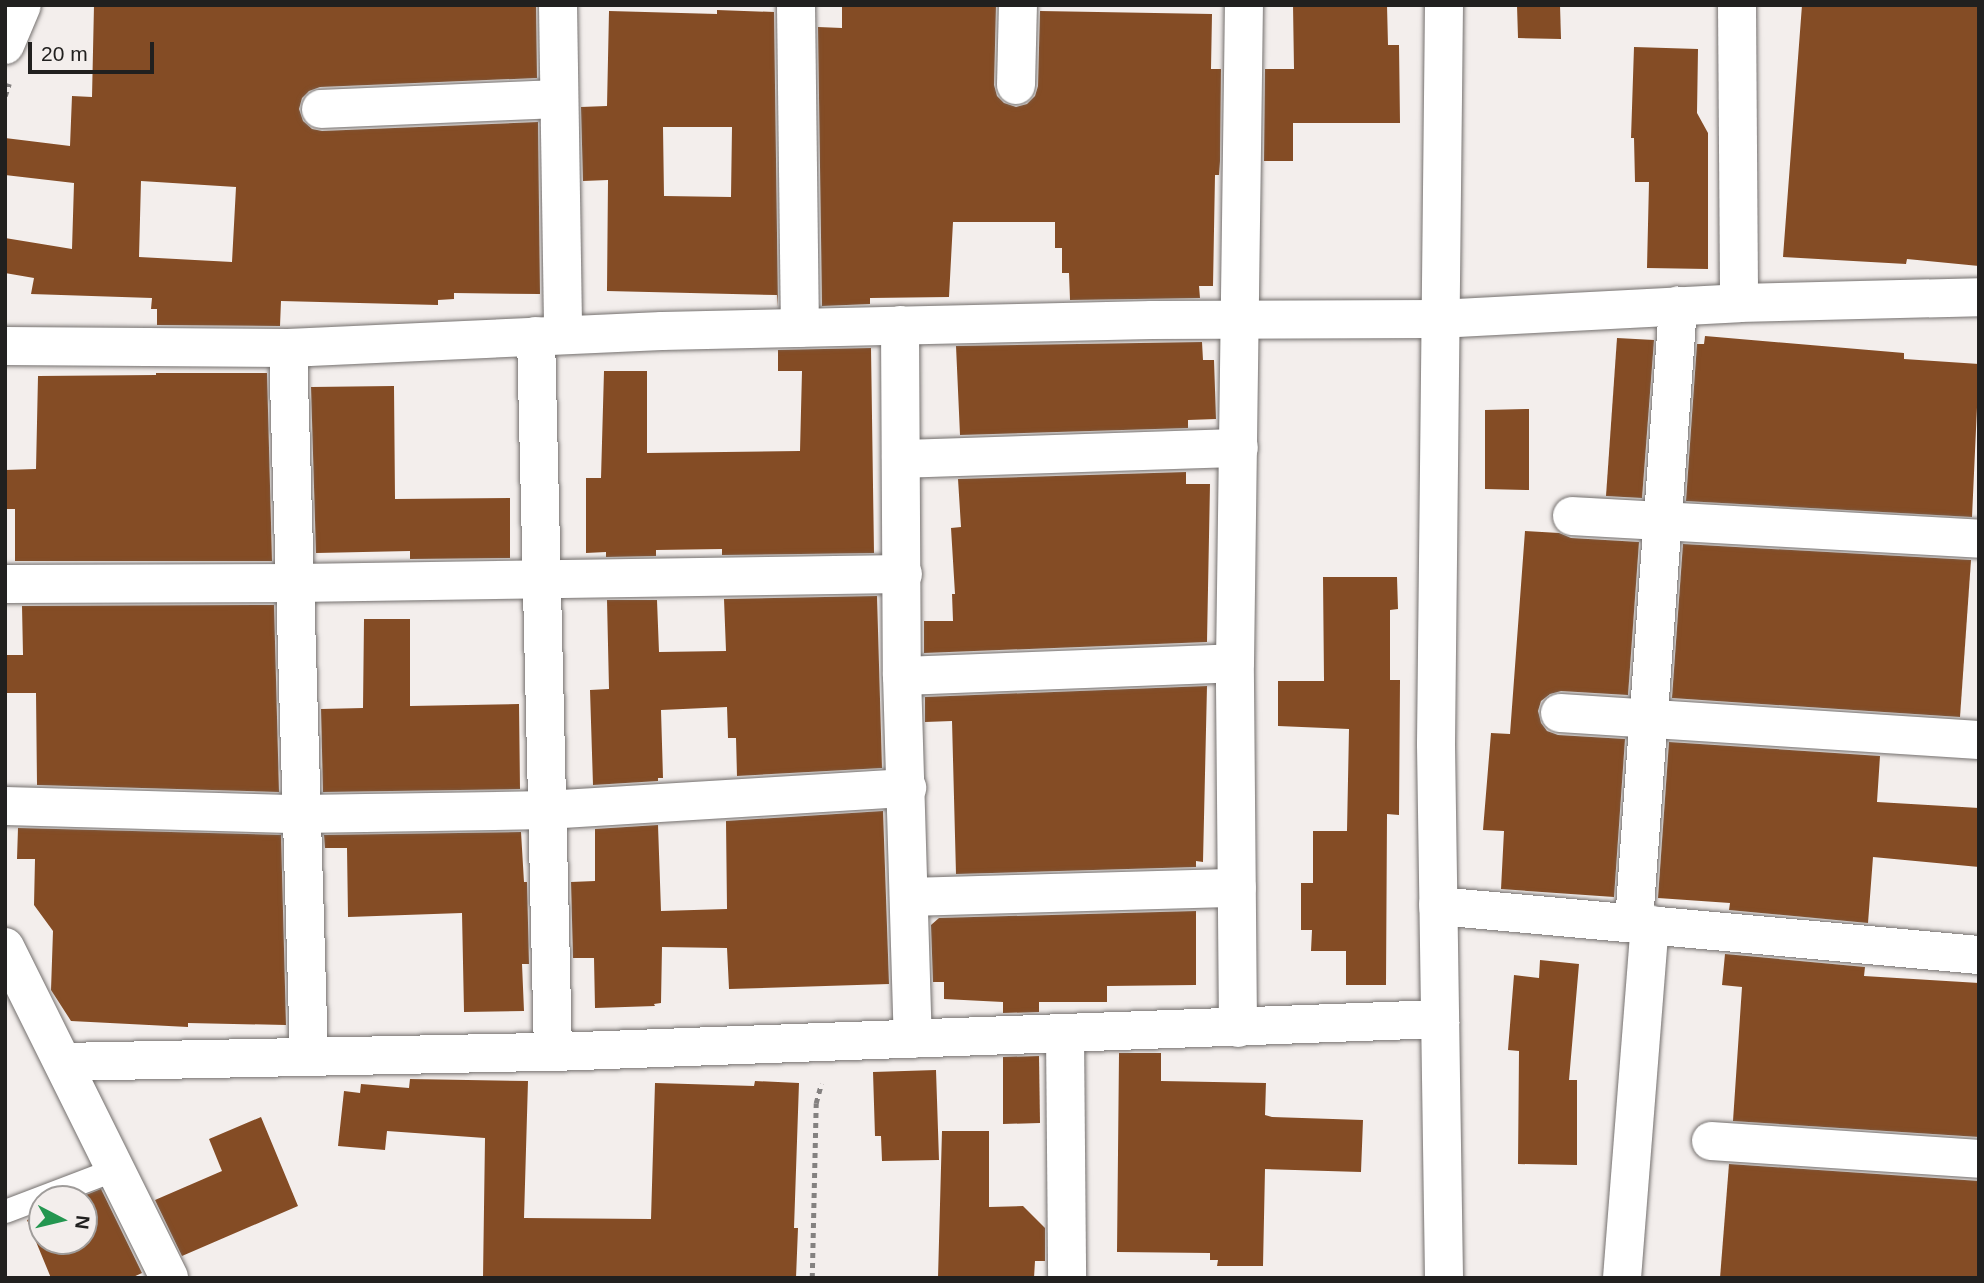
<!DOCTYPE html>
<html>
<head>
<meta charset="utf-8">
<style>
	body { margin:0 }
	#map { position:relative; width:1984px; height:1283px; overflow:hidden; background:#f3eeec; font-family:Helvetica,sans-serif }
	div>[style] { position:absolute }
	.building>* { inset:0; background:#844c25 }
	.path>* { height:4.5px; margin-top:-2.25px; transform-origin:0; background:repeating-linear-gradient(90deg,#848180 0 5px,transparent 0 10px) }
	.roads { filter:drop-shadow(0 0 2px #74706e) drop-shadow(0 0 2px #74706e) }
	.service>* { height:23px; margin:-11.5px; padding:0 11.5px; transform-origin:11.5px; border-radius:11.5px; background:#fff }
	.minor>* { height:38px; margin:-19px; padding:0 19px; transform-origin:19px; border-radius:19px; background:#fff }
	.tertiary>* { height:38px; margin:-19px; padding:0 19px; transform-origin:19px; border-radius:19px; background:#fff }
	.secondary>* { height:38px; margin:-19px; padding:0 19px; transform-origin:19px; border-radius:19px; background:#fff }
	span { translate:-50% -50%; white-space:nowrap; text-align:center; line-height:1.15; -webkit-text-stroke:7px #f3eeec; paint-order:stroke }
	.frame { position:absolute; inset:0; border:7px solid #21201f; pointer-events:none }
	.north { position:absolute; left:28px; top:1185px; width:70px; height:70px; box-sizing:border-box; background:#f3eeec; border:2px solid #9f9c9a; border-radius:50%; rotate:97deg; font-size:19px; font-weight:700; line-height:28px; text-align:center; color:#21201f }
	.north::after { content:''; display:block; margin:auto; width:24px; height:32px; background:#249650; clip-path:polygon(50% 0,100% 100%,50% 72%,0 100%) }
	.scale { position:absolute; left:28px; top:42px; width:126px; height:32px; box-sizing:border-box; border:4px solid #21201f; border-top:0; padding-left:9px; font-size:21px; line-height:24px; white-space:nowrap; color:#21201f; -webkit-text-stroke:5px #f3eeec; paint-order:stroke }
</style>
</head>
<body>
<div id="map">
	<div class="building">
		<div style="clip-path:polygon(evenodd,94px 5px,536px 5px,537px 78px,320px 87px,309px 91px,302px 98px,299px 109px,303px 121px,312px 129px,322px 131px,538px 122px,540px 294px,454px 293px,454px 299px,438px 300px,438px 305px,281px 301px,280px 326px,157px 325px,157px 309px,151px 309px,152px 298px,31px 294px,34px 278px,5px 273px,5px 238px,72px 249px,74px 183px,5px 175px,5px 138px,70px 146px,72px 96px,92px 97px,94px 5px,141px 181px,236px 187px,232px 262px,139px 257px,141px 181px)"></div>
		<div style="clip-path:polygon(842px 5px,996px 5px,994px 85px,997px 96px,1004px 103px,1016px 107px,1027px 104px,1035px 96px,1038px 86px,1040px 11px,1212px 14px,1211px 69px,1221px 69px,1220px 161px,1219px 175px,1215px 175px,1213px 286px,1199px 286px,1200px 298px,1070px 300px,1069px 273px,1062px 273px,1062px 248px,1055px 248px,1055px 222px,953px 222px,949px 297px,870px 298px,870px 304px,822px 306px,818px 27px,842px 28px)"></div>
		<div style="clip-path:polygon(1293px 5px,1387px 5px,1388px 45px,1399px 45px,1400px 123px,1293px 123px,1293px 161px,1264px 161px,1265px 69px,1294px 69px)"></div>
		<div style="clip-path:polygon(1517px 5px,1560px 5px,1561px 39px,1518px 38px)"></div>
		<div style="clip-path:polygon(1802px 5px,1979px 5px,1979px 266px,1907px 259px,1906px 264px,1783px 257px)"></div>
		<div style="clip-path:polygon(evenodd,717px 10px,774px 12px,778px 307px,777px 295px,607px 291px,608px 180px,583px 181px,581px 107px,607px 106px,609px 11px,717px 14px,717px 10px,663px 127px,732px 127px,731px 197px,664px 196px,663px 127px)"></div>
		<div style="clip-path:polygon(1634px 47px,1698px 49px,1697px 113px,1708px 133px,1708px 269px,1647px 268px,1649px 182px,1635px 182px,1634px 138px,1631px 138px)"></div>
		<div style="clip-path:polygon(1705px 336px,1904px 353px,1904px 359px,1979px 364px,1972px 517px,1686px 501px,1697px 344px,1704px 344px)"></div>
		<div style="clip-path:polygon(1617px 338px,1654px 340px,1642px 498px,1606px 496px)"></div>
		<div style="clip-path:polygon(1202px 342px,1203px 360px,1214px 360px,1216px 419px,1188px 420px,1188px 428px,960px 435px,956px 346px)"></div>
		<div style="clip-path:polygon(871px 348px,874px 553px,722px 555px,722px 549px,656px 550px,656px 556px,606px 557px,606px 552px,586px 553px,586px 478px,601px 478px,604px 371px,647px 371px,647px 453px,800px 451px,802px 371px,778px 371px,778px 350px)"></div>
		<div style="clip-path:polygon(156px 373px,267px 373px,272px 561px,15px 561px,15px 509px,5px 509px,5px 470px,36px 469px,38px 376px,156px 375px)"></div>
		<div style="clip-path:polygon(394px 386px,395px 499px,510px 498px,510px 558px,410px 559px,410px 551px,316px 553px,311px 387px)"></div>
		<div style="clip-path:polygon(1529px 409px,1529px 490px,1485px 489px,1485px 410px)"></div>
		<div style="clip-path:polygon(1186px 472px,1186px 484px,1210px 484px,1207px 642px,924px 653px,924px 621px,953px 621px,952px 594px,955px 594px,951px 528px,961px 527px,958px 479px)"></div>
		<div style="clip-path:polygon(1525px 531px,1559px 533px,1571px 538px,1639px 542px,1628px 695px,1561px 691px,1550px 694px,1541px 701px,1538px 711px,1541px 723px,1547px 731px,1558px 735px,1625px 739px,1614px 897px,1501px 889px,1504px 831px,1483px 830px,1491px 733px,1510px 734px)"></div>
		<div style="clip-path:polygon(1683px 544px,1971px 560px,1960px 717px,1672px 698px)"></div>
		<div style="clip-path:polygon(1323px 577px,1397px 577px,1398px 609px,1390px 610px,1390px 680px,1400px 680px,1399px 815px,1387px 814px,1386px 985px,1346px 985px,1346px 951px,1311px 951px,1312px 930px,1301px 930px,1301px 883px,1313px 883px,1313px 831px,1347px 831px,1349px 729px,1278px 726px,1278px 681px,1324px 681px)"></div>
		<div style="clip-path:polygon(877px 596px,882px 768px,737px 776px,736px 738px,728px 738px,727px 707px,661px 710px,663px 778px,658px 778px,658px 781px,593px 785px,590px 690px,609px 689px,607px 600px,657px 600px,659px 652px,726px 651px,724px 599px)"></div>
		<div style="clip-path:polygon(274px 605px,279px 792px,37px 785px,36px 693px,5px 693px,5px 655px,23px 655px,22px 606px)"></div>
		<div style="clip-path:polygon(364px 619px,410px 619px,410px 706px,519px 704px,520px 789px,323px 792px,321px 709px,363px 708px)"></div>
		<div style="clip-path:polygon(1207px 686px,1203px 862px,1196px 861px,1196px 867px,956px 874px,952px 721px,925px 722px,925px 697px)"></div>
		<div style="clip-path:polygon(1669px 742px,1880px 756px,1877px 802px,1979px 808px,1979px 867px,1873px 857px,1868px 923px,1729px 910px,1730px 903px,1658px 898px)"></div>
		<div style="clip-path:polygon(883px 811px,889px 984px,729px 989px,727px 948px,662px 947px,661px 1003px,654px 1004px,655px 1006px,595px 1008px,594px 958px,573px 958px,571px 882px,595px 881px,595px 829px,658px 825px,661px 911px,727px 909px,726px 821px)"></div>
		<div style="clip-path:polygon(18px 828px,281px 835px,286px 1025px,188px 1023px,188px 1027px,71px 1021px,51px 990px,53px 931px,34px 905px,35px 859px,17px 859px)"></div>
		<div style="clip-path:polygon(521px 832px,524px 882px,527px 882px,529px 964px,522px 964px,524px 1011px,464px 1012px,462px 913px,348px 917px,347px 848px,325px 848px,324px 835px)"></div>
		<div style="clip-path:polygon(1196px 911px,1196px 985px,1107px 986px,1107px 1002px,1039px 1002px,1039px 1012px,1003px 1013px,1003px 1002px,944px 999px,944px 982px,933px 982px,931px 925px,939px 918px)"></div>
		<div style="clip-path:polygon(1725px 954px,1865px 967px,1864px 976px,1979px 983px,1979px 1137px,1733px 1121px,1742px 987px,1722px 985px)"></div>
		<div style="clip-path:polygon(1540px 960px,1579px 964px,1569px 1080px,1577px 1080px,1577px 1165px,1518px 1164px,1519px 1051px,1508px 1050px,1514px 975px,1539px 978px)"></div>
		<div style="clip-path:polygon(1119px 1053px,1161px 1053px,1161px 1081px,1266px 1083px,1265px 1115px,1272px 1117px,1363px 1120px,1361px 1172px,1265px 1169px,1263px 1266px,1217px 1266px,1218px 1260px,1210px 1260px,1210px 1253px,1117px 1252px)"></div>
		<div style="clip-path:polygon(1039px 1056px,1040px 1123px,1003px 1124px,1003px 1057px)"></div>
		<div style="clip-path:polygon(936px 1070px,939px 1160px,882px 1161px,881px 1136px,875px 1136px,873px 1072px)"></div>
		<div style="clip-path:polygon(410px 1079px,528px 1081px,524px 1218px,651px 1219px,655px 1083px,754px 1086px,755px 1081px,799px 1083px,794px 1228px,798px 1228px,796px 1278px,483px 1278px,485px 1138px,387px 1131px,385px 1150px,338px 1146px,344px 1091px,360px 1093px,361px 1084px,409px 1088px)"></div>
		<div style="clip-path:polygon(261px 1117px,298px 1206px,182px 1256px,155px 1200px,222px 1171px,209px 1139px)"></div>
		<div style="clip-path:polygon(942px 1131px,989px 1131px,989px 1207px,1023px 1206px,1045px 1228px,1045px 1261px,1035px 1261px,1034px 1278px,938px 1278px)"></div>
		<div style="clip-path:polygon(1729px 1164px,1979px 1181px,1979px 1278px,1720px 1278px)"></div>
		<div style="clip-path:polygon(101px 1189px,142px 1273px,131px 1278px,51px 1278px,27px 1220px,42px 1213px,42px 1241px,84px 1241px,84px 1199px,76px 1199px)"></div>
	</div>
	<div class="path">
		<div style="left:5px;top:96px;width:13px;rotate:-72deg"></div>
		<div style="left:812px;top:1278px;width:175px;rotate:-88.7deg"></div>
		<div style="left:816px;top:1103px;width:20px;rotate:-75deg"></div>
	</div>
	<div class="roads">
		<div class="service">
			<div style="left:5px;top:1211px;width:118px;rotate:-20.9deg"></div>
		</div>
		<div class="minor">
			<div style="left:558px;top:5px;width:330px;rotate:89.1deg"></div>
			<div style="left:796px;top:5px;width:323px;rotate:89.3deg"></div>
			<div style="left:1737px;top:5px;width:298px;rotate:89.6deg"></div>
			<div style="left:1016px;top:85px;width:80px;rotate:-88.6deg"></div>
			<div style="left:321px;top:109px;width:236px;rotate:-2.4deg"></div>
			<div style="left:900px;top:325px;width:351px;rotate:89.7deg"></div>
			<div style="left:902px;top:676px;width:363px;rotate:88.3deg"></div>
			<div style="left:536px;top:336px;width:716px;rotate:88.64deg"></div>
			<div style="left:5px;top:346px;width:283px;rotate:0.4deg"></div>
			<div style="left:288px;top:348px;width:374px;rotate:-2.6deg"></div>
			<div style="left:662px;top:331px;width:490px;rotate:-1.3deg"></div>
			<div style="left:1152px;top:320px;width:286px;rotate:-0.2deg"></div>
			<div style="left:1438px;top:319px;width:301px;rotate:-3deg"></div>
			<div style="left:1739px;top:303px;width:240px;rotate:-1.4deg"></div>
			<div style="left:288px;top:348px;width:707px;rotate:88.3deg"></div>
			<div style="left:901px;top:459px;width:338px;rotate:-1.9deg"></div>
			<div style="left:1572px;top:516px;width:408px;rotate:3.2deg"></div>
			<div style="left:5px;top:584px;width:292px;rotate:-0.2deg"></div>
			<div style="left:297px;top:583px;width:606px;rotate:-0.85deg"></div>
			<div style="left:902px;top:676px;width:333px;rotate:-2.2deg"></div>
			<div style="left:1560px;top:713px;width:420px;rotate:3.7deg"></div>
			<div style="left:5px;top:806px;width:294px;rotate:1.6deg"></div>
			<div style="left:299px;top:814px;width:247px;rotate:-0.9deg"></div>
			<div style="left:546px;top:810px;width:362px;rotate:-3.5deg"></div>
			<div style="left:909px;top:897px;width:328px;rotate:-1.6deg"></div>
			<div style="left:1438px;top:906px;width:543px;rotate:5.18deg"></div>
			<div style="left:1634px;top:922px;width:618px;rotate:-85.91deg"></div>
			<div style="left:5px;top:947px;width:369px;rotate:63.6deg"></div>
			<div style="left:1238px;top:1028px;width:365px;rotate:-90.5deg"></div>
			<div style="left:1235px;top:663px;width:658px;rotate:-89.22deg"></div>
			<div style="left:1065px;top:1034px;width:244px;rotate:89.5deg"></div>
			<div style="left:63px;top:1062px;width:490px;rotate:-1.2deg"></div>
			<div style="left:553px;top:1052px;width:888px;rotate:-2.13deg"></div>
			<div style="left:1711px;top:1141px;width:269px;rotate:3.8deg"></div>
			<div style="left:1622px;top:1278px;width:355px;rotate:-85.5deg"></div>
		</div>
		<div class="tertiary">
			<div style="left:1444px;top:1278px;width:534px;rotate:-90.86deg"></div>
			<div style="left:1436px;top:744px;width:739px;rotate:-89.38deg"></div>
		</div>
		<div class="secondary">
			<div style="left:5px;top:45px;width:43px;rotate:-67deg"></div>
		</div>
	</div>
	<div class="frame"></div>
	<div class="north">N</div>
	<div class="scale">20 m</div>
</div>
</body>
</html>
